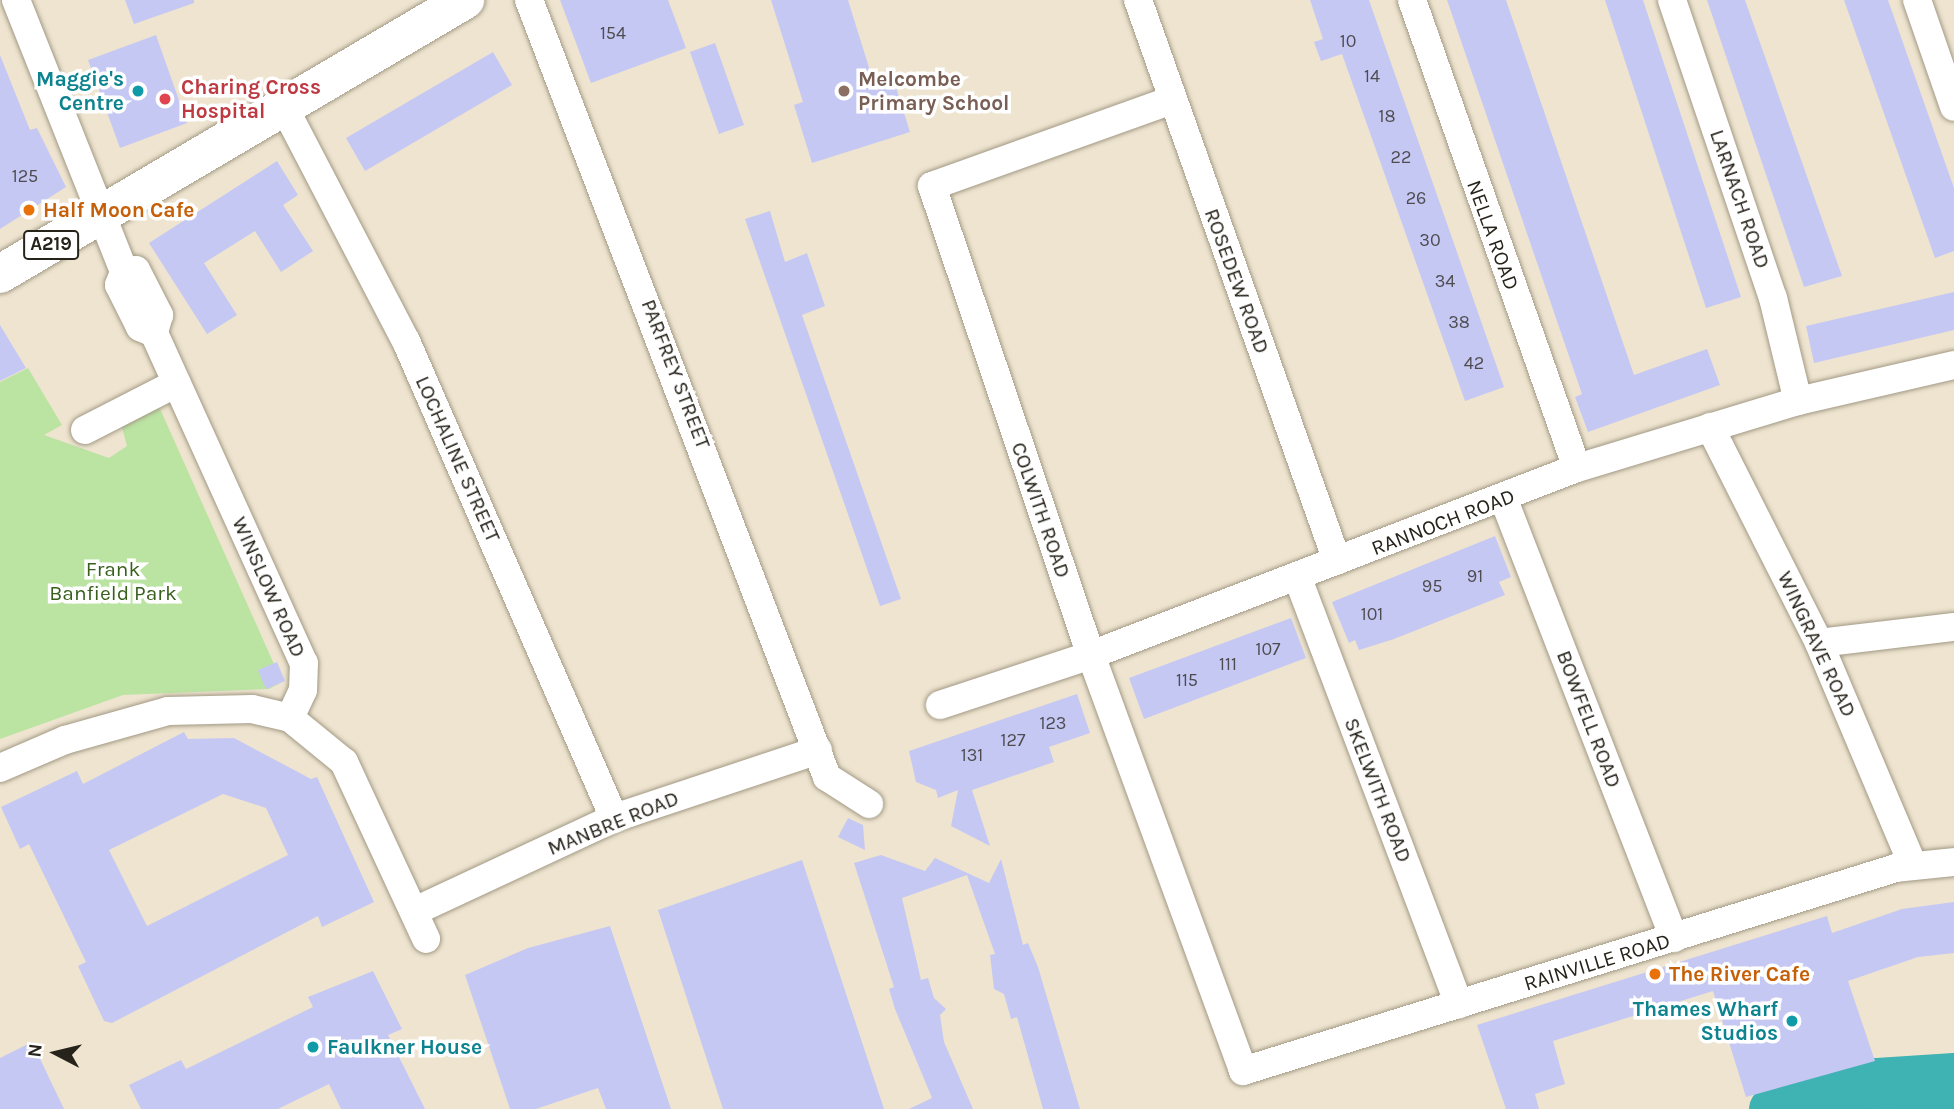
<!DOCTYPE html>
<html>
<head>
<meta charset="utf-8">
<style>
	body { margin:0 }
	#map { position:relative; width:1954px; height:1109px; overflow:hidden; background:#eee4cf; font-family:Karla,sans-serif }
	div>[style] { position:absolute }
	.green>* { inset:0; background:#bbe4a3 }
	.water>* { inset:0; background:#3fb2b3 }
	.river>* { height:47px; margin:-23.5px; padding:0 23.5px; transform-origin:23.5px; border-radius:23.5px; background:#3fb2b3 }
	.building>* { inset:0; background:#c6c8f4 }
	.roads { filter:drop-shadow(0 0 2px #a29985) drop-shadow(0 0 2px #a29985) }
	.street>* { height:28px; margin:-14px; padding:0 14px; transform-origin:14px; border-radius:14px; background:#fff }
	.primary>* { height:38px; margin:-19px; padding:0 19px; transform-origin:19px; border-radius:19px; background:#fff }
	.dots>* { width:19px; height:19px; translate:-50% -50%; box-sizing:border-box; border:4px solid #fff; border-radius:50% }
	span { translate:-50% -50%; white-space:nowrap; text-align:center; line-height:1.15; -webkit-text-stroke:7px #fff; paint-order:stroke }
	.number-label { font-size:18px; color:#4e4c51 }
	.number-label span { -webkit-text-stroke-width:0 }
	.shield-label span { padding:2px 5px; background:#fff; border:2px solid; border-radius:5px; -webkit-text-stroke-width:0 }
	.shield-label { font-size:19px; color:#26231b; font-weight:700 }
	.culture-label { font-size:21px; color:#0d838f; font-weight:700 }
	.right { translate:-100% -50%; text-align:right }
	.left { translate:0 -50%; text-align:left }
	.education-label { font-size:21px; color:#785e54; font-weight:700 }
	.health-label { font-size:21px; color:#be3a42; font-weight:700 }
	.street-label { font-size:21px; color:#26231b }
	.food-label { font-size:21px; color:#c56008; font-weight:700 }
	.park-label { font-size:21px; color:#395f1c }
	.north { position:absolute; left:21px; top:1018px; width:70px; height:70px; -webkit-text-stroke:5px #fff; paint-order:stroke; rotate:277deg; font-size:19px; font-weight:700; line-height:28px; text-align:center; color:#26231b }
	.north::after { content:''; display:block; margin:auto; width:24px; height:32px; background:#26231b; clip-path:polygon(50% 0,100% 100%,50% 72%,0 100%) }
</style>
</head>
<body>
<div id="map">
	<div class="green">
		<div style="clip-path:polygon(28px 368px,62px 425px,44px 435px,109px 458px,127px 446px,120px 420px,157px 402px,282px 682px,269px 689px,123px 695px,0 739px,0 382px)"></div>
	</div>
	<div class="water">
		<div style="clip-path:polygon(1954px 1076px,1954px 1109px,1772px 1109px,1877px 1081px)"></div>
	</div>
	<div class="river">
		<div style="left:1772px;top:1109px;width:109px;rotate:-14.9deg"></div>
		<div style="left:1877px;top:1081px;width:77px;rotate:-3.7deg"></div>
	</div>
	<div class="building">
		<div style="clip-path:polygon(125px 0,194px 0,194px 3px,134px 24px)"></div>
		<div style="clip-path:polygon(560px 0,668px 0,686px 48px,591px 83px)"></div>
		<div style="clip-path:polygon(771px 0,848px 0,876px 90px,895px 84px,910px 132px,812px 163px,794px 105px,803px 102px)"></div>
		<div style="clip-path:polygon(1310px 0,1369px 0,1504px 387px,1465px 401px,1342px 54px,1321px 61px,1314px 42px,1323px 39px)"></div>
		<div style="clip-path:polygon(1447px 0,1506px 0,1634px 375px,1707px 349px,1720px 385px,1588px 432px,1575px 397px,1582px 394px)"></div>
		<div style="clip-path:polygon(1605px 0,1643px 0,1741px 297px,1706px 308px)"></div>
		<div style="clip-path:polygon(1707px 0,1745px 0,1842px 276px,1804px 287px)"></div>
		<div style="clip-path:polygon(1844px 0,1888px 0,1954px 188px,1954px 251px,1935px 258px)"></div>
		<div style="clip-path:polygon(156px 35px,187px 123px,120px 148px,88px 60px)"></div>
		<div style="clip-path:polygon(715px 43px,744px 125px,719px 134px,690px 52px)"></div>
		<div style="clip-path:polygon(493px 52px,512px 85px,365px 171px,346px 138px)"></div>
		<div style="clip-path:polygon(0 55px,30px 130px,37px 128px,66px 187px,0 229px)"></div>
		<div style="clip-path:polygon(277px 161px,298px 195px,283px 205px,313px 251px,281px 272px,255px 231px,204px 263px,237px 315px,207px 334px,149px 243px)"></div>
		<div style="clip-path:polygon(770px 211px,785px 262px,807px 253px,825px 306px,802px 315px,901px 599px,880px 606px,745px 219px)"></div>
		<div style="clip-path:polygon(1954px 292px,1954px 330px,1814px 363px,1806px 326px)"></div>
		<div style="clip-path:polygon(0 325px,26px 368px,0 381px)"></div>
		<div style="clip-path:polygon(1495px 536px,1511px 577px,1499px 582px,1505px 595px,1394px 639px,1359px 650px,1355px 640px,1349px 643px,1332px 602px)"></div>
		<div style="clip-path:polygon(1291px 618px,1306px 658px,1144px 719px,1129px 678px)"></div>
		<div style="clip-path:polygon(277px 662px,285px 681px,266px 689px,258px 670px)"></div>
		<div style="clip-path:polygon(1077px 694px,1090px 733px,1049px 747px,1054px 762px,972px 790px,990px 846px,951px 826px,958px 790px,938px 798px,936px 790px,916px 782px,909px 751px)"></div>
		<div style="clip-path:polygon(evenodd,184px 732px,188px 739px,234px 738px,311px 779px,317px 777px,374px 902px,322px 927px,318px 916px,112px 1023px,104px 1021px,78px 966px,86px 962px,29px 844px,20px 849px,1px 807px,77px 771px,83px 784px,184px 732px,223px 794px,266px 808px,288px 855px,147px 926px,109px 850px,223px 794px)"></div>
		<div style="clip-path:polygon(848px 818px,863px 825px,865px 850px,838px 837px)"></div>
		<div style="clip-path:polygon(881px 855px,925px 871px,935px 858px,989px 883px,1001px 859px,1023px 945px,1028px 943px,1038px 967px,1080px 1109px,1043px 1109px,1017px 1017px,1011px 1019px,1004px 994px,994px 989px,990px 955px,995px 954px,967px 875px,902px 898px,921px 980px,928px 978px,934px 998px,946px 1009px,940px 1015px,944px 1042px,973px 1109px,909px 1109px,932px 1098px,895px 1009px,889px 989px,894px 987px,854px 863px)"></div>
		<div style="clip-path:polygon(802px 860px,884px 1109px,723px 1109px,658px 910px)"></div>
		<div style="clip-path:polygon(1954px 902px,1954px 953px,1918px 957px,1848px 981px,1875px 1061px,1746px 1097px,1713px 991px,1553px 1041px,1565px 1084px,1535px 1094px,1539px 1109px,1506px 1109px,1477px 1025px,1827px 916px,1832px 933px,1902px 909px)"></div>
		<div style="clip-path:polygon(610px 926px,671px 1109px,606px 1109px,598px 1088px,536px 1109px,510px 1109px,465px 975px,528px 948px)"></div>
		<div style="clip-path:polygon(373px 971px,402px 1029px,388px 1035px,425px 1109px,341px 1109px,329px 1084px,278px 1109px,141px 1109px,129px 1085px,181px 1060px,186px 1069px,313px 1007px,308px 997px)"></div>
		<div style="clip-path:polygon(32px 1042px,64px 1109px,0 1109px,0 1058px)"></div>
	</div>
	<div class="roads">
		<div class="street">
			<div style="left:16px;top:0;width:293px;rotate:68.3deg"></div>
			<div style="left:124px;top:272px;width:14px;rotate:111deg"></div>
			<div style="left:119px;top:285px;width:47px;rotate:63.4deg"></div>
			<div style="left:140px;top:327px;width:15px;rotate:23deg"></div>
			<div style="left:154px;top:333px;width:362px;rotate:65.6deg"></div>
			<div style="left:304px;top:663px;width:27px;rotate:92deg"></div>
			<div style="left:303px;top:690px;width:31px;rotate:115deg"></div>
			<div style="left:529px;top:0;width:832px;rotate:69.02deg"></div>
			<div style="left:827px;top:777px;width:50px;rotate:32.7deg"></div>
			<div style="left:1138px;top:0;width:595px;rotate:70.47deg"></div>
			<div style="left:1412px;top:0;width:496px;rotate:70.6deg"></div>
			<div style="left:1672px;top:0;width:315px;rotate:71.3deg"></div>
			<div style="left:1773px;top:298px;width:106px;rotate:76.4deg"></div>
			<div style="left:1917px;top:0;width:113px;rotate:70.9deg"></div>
			<div style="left:1172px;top:100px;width:255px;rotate:160.3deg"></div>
			<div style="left:932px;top:186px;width:495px;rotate:71.3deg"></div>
			<div style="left:1091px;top:655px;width:443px;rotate:69.9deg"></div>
			<div style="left:1243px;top:1071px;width:684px;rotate:-17.27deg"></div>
			<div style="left:1896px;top:868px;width:58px;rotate:-5.9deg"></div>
			<div style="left:285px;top:109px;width:262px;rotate:62.5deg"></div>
			<div style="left:406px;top:341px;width:520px;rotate:66.44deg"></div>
			<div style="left:124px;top:272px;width:12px;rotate:-9deg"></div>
			<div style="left:136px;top:270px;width:51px;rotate:62.9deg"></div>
			<div style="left:159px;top:315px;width:19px;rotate:106deg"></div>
			<div style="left:1710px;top:427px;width:242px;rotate:63.2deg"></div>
			<div style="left:1819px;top:643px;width:241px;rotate:67.1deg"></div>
			<div style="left:85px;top:430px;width:103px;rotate:-27.1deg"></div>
			<div style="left:1504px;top:500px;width:470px;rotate:68.8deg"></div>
			<div style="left:1297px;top:576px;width:458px;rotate:69.3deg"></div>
			<div style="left:1819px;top:643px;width:136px;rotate:-6.8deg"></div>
			<div style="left:940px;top:705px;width:159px;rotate:-18.3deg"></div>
			<div style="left:1091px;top:655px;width:521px;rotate:-21.05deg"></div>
			<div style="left:1577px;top:468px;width:231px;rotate:-16.9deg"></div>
			<div style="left:1798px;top:401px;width:160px;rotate:-13deg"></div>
			<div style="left:0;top:768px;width:71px;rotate:-23.3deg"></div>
			<div style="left:65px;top:740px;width:107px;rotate:-15.7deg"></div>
			<div style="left:168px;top:711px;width:84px;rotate:-1.4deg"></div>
			<div style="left:252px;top:709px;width:39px;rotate:13deg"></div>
			<div style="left:290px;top:718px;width:70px;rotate:39.2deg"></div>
			<div style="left:344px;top:762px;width:195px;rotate:65.1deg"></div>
			<div style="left:415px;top:911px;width:220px;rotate:-25deg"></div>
			<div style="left:614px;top:818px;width:215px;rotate:-18.4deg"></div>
		</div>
		<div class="primary">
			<div style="left:0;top:274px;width:540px;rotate:-30.51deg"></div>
		</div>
	</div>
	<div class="dots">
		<div style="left:138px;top:91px;background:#0f9aa8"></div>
		<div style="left:844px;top:91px;background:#8d6e63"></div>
		<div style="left:165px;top:99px;background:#e0444e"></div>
		<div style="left:29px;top:210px;background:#e8710a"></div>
		<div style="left:1655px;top:974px;background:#e8710a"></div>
		<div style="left:1792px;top:1021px;background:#0f9aa8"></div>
		<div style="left:313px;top:1047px;background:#0f9aa8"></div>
	</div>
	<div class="number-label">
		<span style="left:613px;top:33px">154</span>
		<span style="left:1348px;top:41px">10</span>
		<span style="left:1372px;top:76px">14</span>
		<span style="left:1387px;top:116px">18</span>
		<span style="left:1401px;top:157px">22</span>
		<span style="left:25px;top:176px">125</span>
		<span style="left:1416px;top:198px">26</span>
		<span style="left:1430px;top:240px">30</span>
		<span style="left:1445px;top:281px">34</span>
		<span style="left:1459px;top:322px">38</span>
		<span style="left:1474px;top:363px">42</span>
		<span style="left:1475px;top:576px">91</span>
		<span style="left:1432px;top:586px">95</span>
		<span style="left:1372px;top:614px">101</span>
		<span style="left:1268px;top:649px">107</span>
		<span style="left:1228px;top:664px">111</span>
		<span style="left:1187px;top:680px">115</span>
		<span style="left:1053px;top:723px">123</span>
		<span style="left:1013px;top:740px">127</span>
		<span style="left:972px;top:755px">131</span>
	</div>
	<div class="shield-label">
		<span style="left:51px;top:245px">A219</span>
	</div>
	<div class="culture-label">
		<span class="right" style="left:124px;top:91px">Maggie's<br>Centre</span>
		<span class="right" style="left:1778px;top:1021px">Thames Wharf<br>Studios</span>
		<span class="left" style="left:327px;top:1047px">Faulkner House</span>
	</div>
	<div class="education-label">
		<span class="left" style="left:858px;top:91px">Melcombe<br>Primary School</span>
	</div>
	<div class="health-label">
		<span class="left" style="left:181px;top:99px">Charing Cross<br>Hospital</span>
	</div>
	<div class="street-label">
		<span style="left:1740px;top:199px;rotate:71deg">LARNACH ROAD</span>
		<span style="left:1493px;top:235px;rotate:70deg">NELLA ROAD</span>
		<span style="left:1237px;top:281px;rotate:70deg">ROSEDEW ROAD</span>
		<span style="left:676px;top:374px;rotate:69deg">PARFREY STREET</span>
		<span style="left:458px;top:459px;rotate:66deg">LOCHALINE STREET</span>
		<span style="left:1041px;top:510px;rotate:71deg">COLWITH ROAD</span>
		<span style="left:1443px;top:522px;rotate:-21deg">RANNOCH ROAD</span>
		<span style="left:269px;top:587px;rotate:66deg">WINSLOW ROAD</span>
		<span style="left:1817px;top:644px;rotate:65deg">WINGRAVE ROAD</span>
		<span style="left:1589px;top:719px;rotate:69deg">BOWFELL ROAD</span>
		<span style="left:1378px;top:790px;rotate:69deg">SKELWITH ROAD</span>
		<span style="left:613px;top:823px;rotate:-22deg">MANBRE ROAD</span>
		<span style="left:1597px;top:962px;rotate:-17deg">RAINVILLE ROAD</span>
	</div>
	<div class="food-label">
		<span class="left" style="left:43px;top:210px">Half Moon Cafe</span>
		<span class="left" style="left:1669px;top:974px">The River Cafe</span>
	</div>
	<div class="park-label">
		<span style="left:113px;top:581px">Frank<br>Banfield Park</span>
	</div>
	<div class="north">N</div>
</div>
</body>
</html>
